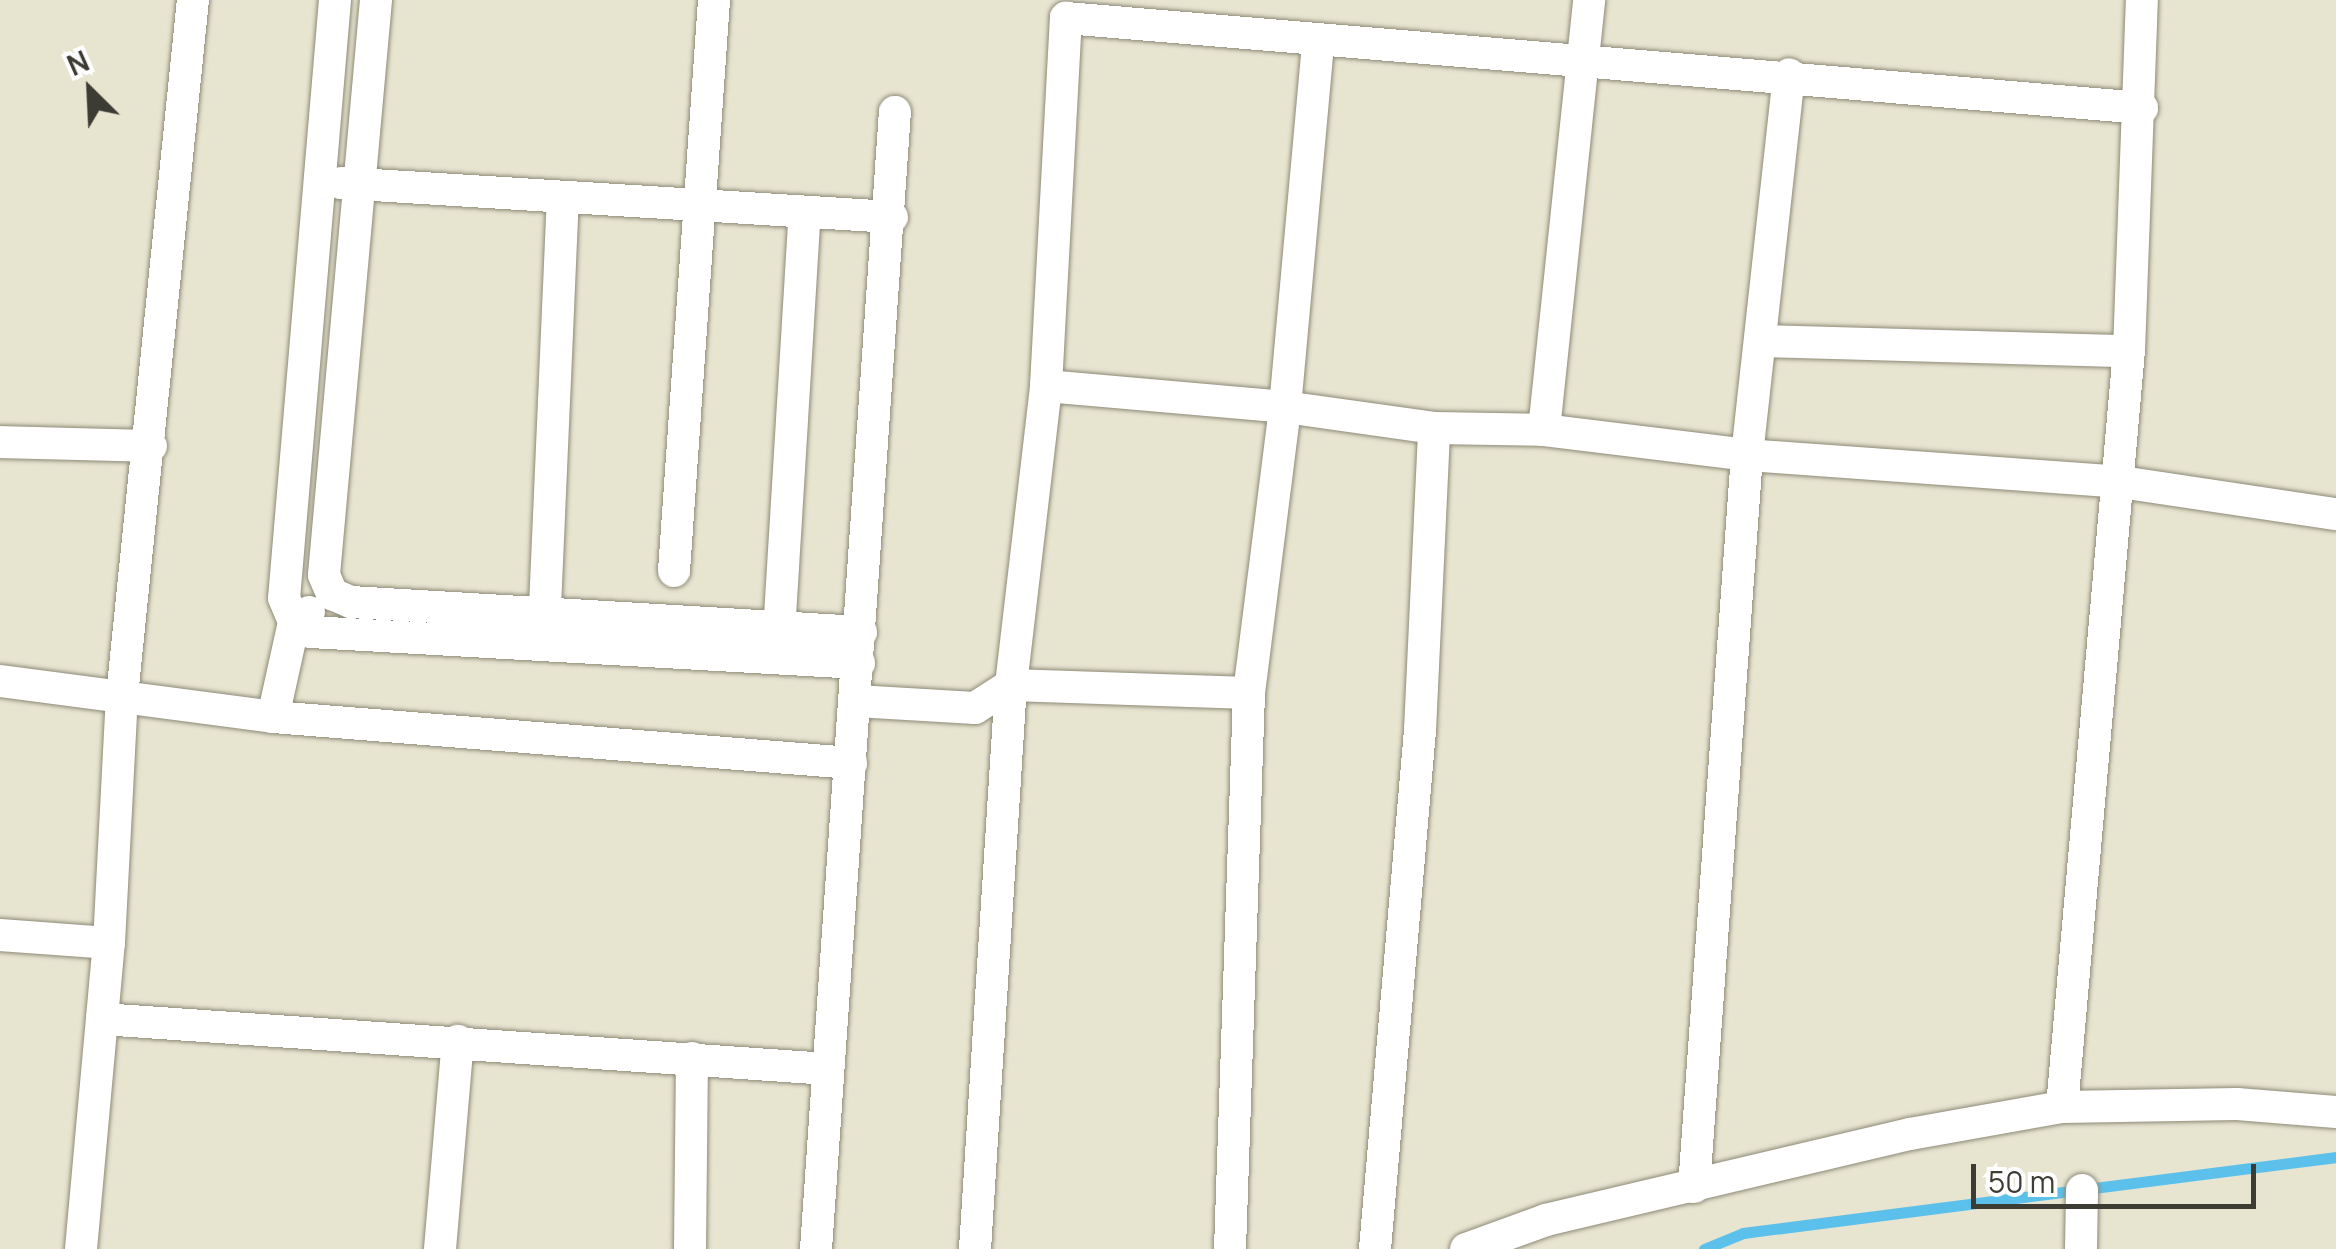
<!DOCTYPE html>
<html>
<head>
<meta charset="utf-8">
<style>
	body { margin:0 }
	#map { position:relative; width:2336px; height:1249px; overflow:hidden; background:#e7e4d0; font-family:Manrope,sans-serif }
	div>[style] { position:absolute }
	.stream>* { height:11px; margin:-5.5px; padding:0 5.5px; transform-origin:5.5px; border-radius:5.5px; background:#5bc1eb }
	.roads { filter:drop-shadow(0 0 2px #8d8a77) drop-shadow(0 0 2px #8d8a77) }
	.street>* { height:32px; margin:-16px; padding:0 16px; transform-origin:16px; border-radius:16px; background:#fff }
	span { translate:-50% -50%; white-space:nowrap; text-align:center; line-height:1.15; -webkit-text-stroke:10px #fff; paint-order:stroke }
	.north { position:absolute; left:40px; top:40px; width:100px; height:100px; -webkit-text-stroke:8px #fff; paint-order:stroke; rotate:336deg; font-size:28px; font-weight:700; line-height:40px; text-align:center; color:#3d3c34 }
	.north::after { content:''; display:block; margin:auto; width:35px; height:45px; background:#3d3c34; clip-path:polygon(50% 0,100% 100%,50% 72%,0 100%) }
	.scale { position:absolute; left:1971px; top:1164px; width:285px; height:45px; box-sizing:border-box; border:5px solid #3d3c34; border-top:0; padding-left:12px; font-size:30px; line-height:35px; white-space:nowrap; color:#3d3c34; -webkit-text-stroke:8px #fff; paint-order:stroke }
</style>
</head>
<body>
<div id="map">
	<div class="stream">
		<div style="left:1704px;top:1249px;width:42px;rotate:-22.3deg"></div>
		<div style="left:1743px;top:1233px;width:598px;rotate:-7.3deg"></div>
	</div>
	<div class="roads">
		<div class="street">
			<div style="left:335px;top:0;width:600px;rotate:94.87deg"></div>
			<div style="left:284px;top:598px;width:26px;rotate:67deg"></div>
			<div style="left:294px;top:622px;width:20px;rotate:30deg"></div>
			<div style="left:311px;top:632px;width:549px;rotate:3.24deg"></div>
			<div style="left:376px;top:0;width:577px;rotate:95.17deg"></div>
			<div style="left:324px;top:575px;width:21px;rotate:67deg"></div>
			<div style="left:332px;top:594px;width:21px;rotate:23deg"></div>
			<div style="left:351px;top:602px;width:511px;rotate:3.37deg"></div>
			<div style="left:341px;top:183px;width:552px;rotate:3.53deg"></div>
			<div style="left:1760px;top:341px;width:369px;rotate:1.6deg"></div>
			<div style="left:1046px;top:386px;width:240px;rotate:5deg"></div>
			<div style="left:1285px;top:407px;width:150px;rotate:8deg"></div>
			<div style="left:1434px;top:428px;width:110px;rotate:1deg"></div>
			<div style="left:1544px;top:430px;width:205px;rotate:7deg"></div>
			<div style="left:1747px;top:455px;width:368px;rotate:4.1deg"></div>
			<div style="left:2114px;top:481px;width:224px;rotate:8.5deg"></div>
			<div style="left:1544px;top:430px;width:432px;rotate:-84deg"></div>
			<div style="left:0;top:442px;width:151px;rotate:1.5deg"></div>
			<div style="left:674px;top:571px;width:572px;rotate:-85.99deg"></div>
			<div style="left:544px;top:630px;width:430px;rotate:-87.5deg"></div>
			<div style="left:778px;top:649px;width:437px;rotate:-86.5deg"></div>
			<div style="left:0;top:681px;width:275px;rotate:7.5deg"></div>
			<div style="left:273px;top:717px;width:580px;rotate:4.55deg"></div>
			<div style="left:856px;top:701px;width:119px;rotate:3.4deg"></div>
			<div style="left:975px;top:708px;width:43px;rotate:-32.6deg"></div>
			<div style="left:1011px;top:685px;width:238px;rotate:1.9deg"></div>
			<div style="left:273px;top:717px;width:97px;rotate:-77.5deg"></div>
			<div style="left:294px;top:622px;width:18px;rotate:-34deg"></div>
			<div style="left:0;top:935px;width:109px;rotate:4.2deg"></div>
			<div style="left:102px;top:1019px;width:728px;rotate:3.94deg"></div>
			<div style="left:2062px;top:1107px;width:759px;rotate:-84.94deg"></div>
			<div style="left:2129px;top:351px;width:351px;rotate:-87.9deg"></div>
			<div style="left:1694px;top:1187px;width:734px;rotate:-85.86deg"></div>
			<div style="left:1747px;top:455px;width:383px;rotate:-83.7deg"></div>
			<div style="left:81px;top:1249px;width:307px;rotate:-84.8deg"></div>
			<div style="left:109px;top:943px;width:247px;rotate:-87deg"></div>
			<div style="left:122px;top:696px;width:700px;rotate:-84.18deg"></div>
			<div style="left:440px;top:1249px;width:209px;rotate:-85.1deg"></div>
			<div style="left:690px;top:1249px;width:191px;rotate:-89.4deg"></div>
			<div style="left:816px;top:1249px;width:1140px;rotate:-86.03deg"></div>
			<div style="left:975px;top:1249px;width:565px;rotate:-86.35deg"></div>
			<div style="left:1011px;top:685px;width:301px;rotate:-83.3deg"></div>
			<div style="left:1046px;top:386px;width:369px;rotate:-86.9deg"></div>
			<div style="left:1066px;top:18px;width:1080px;rotate:4.78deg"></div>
			<div style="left:1230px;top:1249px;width:556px;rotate:-88.04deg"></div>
			<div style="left:1249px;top:693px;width:288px;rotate:-82.8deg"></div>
			<div style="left:1285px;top:407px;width:365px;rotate:-84.8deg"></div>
			<div style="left:1375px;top:1249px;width:521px;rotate:-85.04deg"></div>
			<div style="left:1420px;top:730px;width:302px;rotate:-87.3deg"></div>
			<div style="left:1466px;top:1249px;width:85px;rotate:-19.9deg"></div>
			<div style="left:1546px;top:1220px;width:374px;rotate:-13.3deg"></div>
			<div style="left:1910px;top:1134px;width:154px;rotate:-10.1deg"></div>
			<div style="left:2062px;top:1107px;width:175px;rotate:-1deg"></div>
			<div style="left:2237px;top:1104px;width:99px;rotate:4.6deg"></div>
			<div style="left:2081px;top:1249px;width:59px;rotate:-89deg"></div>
		</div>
	</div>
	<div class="north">N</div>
	<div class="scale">50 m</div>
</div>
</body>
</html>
